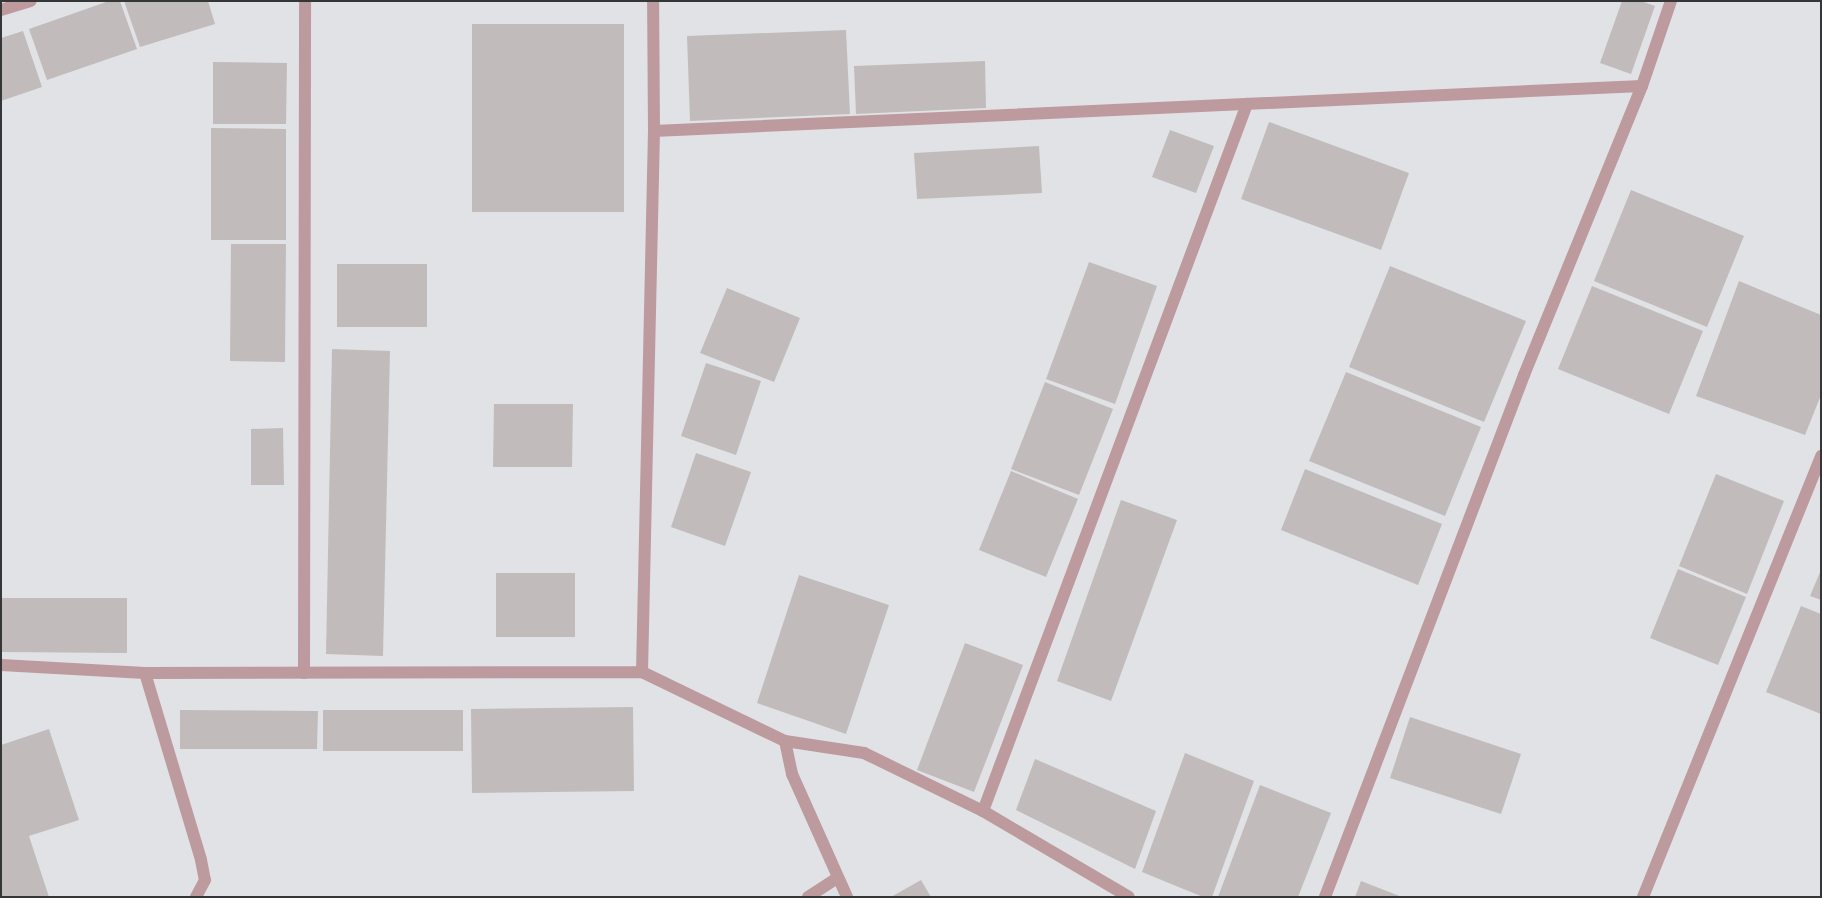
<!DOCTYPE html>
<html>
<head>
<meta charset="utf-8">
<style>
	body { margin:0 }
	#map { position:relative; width:1822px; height:898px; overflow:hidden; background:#e0e2e6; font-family:"DM Sans",sans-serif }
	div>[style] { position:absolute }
	.building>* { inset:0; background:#c1bcbb }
	.minor>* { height:12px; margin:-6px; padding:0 6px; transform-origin:6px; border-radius:6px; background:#bd9a9d }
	span { translate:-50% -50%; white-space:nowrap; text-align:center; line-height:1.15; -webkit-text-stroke:4px #e0e2e6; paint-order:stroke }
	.frame { position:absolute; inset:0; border:2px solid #353637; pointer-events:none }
</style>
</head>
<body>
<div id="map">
	<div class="building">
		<div style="clip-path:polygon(109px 1px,120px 1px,137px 49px,47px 80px,29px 29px)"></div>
		<div style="clip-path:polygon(124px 1px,208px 1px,215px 24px,140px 47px)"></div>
		<div style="clip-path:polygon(1622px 1px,1641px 1px,1655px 6px,1631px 74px,1600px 63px)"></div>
		<div style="clip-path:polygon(472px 24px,624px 24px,624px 212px,472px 212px)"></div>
		<div style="clip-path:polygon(846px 30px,850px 114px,690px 121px,687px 36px)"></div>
		<div style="clip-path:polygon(23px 31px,42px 87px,1px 101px,1px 38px)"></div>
		<div style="clip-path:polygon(985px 61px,986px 108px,856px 114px,854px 66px)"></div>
		<div style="clip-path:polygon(213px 62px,287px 63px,286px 124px,213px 124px)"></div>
		<div style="clip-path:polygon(1269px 122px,1409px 173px,1381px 250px,1241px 199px)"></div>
		<div style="clip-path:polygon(211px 128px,286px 129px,286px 240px,211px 240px)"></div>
		<div style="clip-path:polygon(1170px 130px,1214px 146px,1196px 193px,1152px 177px)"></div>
		<div style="clip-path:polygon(1039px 146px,1042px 193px,917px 199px,914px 153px)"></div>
		<div style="clip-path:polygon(1631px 190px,1744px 236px,1707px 327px,1594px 281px)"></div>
		<div style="clip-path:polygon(231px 244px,286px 244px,285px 362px,230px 361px)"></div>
		<div style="clip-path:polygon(1089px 262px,1157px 286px,1115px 404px,1046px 379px)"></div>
		<div style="clip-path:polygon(337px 264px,427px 264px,427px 327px,337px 327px)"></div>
		<div style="clip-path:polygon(1390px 266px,1526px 321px,1484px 422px,1349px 367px)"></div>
		<div style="clip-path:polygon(1739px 281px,1821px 315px,1821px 395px,1805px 435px,1696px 396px)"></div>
		<div style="clip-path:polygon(1592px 286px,1703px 331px,1669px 414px,1558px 369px)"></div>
		<div style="clip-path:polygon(727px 288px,800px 318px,774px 382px,700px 353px)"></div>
		<div style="clip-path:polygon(332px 349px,390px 351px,383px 656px,326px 654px)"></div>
		<div style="clip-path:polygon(706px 363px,761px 381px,736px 455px,681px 436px)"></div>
		<div style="clip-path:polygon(1346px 372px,1481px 427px,1445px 516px,1309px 461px)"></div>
		<div style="clip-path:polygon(1045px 382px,1113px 409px,1079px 495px,1011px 469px)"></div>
		<div style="clip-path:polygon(494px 404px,573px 404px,572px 467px,493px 467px)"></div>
		<div style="clip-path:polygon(283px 428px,284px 485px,251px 485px,251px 429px)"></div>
		<div style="clip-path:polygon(696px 453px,751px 472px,725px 546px,671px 527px)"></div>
		<div style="clip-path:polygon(1305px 469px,1442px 524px,1418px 585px,1281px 530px)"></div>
		<div style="clip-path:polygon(1011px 471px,1078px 499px,1046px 577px,979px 550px)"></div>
		<div style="clip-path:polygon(1716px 474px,1784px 501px,1747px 594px,1679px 566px)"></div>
		<div style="clip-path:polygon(1121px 500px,1177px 520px,1111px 701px,1057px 681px)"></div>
		<div style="clip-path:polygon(1678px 569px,1746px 597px,1718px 665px,1650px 638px)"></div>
		<div style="clip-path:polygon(1821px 570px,1821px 600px,1810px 596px)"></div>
		<div style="clip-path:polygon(496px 573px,575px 573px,575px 637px,496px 637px)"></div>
		<div style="clip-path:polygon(799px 575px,889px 605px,846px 734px,757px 703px)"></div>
		<div style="clip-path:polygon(1px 598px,127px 598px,127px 653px,1px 652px)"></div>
		<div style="clip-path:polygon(1801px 606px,1821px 614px,1821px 714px,1766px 692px)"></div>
		<div style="clip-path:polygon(965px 643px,1023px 665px,974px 792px,917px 770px)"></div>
		<div style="clip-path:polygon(633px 707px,634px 791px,472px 793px,471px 709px)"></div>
		<div style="clip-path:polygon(180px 710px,318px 711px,317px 749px,180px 749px)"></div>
		<div style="clip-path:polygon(323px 710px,463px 710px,463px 751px,323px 751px)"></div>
		<div style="clip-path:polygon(1410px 717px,1521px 754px,1501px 814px,1390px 778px)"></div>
		<div style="clip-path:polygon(49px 729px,79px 820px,29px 836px,49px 897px,1px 897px,1px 745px)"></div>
		<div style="clip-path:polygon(1185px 753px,1254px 781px,1212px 897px,1203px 897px,1142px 872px)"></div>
		<div style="clip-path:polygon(1035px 759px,1156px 811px,1135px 869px,1016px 810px)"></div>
		<div style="clip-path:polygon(1260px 785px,1331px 813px,1298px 897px,1218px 897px)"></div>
		<div style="clip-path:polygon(921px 880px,931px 897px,891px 897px)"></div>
		<div style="clip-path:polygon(1361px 881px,1402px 897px,1355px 897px)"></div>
	</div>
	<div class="minor">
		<div style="left:1px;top:10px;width:31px;rotate:-17deg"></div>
		<div style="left:654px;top:131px;width:989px;rotate:-2.61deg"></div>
		<div style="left:1px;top:665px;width:144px;rotate:3.2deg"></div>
		<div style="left:145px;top:673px;width:497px;rotate:-0.1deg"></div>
		<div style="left:642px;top:672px;width:159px;rotate:25.8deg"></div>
		<div style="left:785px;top:741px;width:80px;rotate:8.6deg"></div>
		<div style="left:864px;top:753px;width:132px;rotate:26deg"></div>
		<div style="left:983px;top:811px;width:169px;rotate:30.5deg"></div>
		<div style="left:642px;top:672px;width:541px;rotate:-88.73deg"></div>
		<div style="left:654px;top:131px;width:130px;rotate:-90.4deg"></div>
		<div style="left:145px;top:673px;width:195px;rotate:73.3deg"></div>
		<div style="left:201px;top:860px;width:20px;rotate:79deg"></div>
		<div style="left:205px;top:880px;width:19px;rotate:118deg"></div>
		<div style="left:304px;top:673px;width:672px;rotate:-89.91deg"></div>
		<div style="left:785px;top:741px;width:34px;rotate:78deg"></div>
		<div style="left:792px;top:774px;width:135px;rotate:65.9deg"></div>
		<div style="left:983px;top:811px;width:755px;rotate:-69.52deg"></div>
		<div style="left:808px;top:897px;width:33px;rotate:-33deg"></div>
		<div style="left:1325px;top:897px;width:559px;rotate:-69.13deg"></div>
		<div style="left:1524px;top:375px;width:312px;rotate:-67.8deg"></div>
		<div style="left:1642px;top:86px;width:90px;rotate:-71.2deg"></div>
		<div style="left:1643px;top:897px;width:476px;rotate:-68deg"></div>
	</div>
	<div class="frame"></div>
</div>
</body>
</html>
